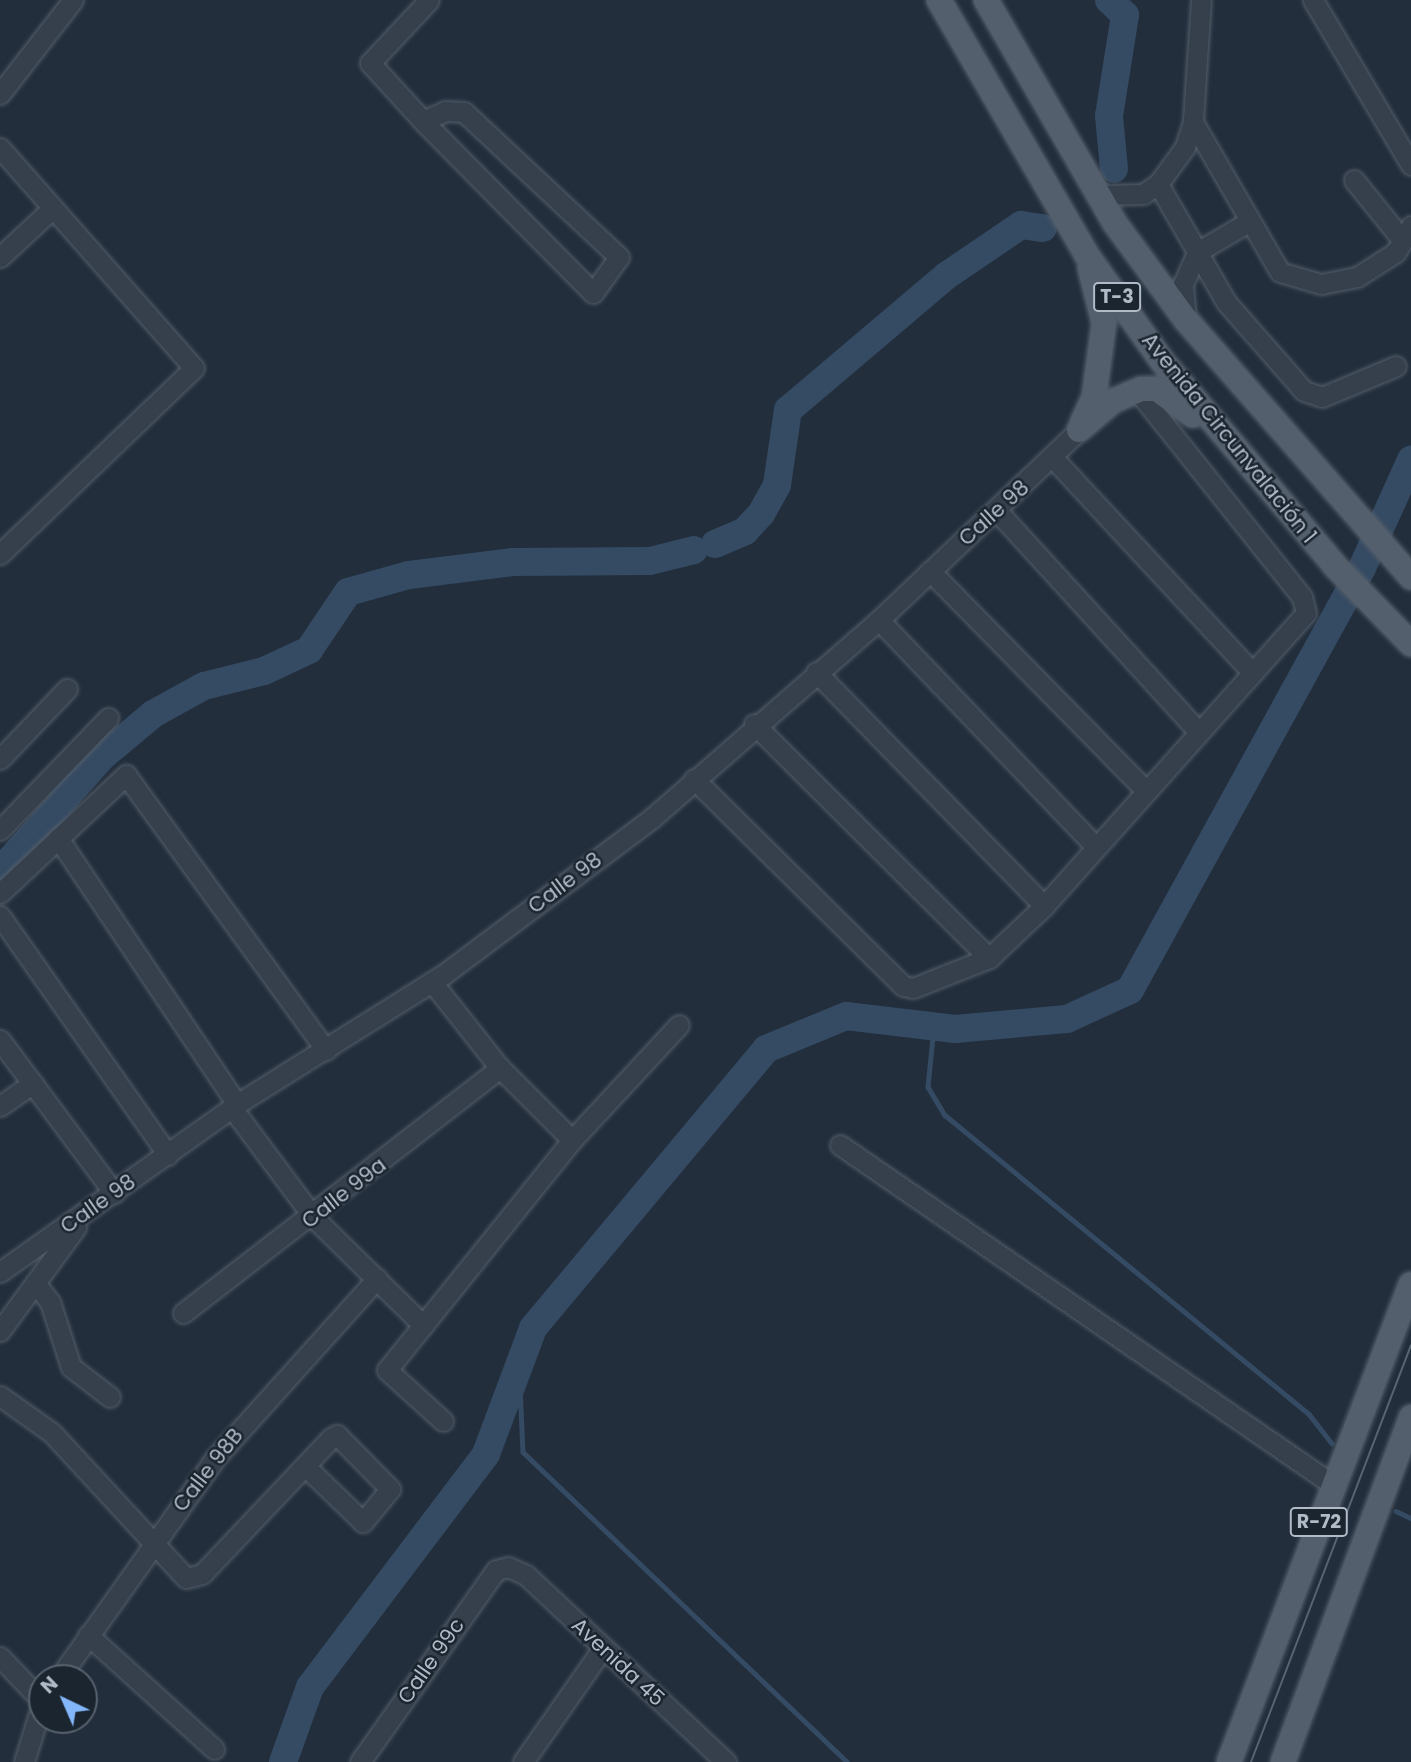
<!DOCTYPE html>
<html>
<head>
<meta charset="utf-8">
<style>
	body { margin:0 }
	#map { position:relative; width:1411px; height:1762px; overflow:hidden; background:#222e3c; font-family:Poppins,sans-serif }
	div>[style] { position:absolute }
	.stream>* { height:4.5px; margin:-2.25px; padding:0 2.25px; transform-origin:2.25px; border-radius:2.25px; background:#354b63 }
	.river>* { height:28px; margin:-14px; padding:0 14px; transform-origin:14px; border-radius:14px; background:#354b63 }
	.roads { filter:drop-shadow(0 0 2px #545e6a) drop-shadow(0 0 2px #545e6a) }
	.minor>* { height:19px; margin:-9.5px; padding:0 9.5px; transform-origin:9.5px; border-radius:9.5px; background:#36404c }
	.major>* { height:24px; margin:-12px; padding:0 12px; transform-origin:12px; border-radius:12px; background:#535f6c }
	.tram>* { height:2px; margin:-1px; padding:0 1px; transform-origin:1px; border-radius:1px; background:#576473 }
	span { translate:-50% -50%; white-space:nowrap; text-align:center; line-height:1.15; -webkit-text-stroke:5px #1b2530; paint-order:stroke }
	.shield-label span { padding:2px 5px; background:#1b2530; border:2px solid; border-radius:5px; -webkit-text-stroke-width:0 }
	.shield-label { font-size:19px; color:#b1bbc8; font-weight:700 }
	.street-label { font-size:21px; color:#b1bbc8 }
	.north { position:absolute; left:28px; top:1664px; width:70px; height:70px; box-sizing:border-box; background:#1b2530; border:2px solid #57616d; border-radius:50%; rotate:316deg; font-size:19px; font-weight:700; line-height:28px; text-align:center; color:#b1bbc8 }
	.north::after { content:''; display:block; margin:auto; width:24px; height:32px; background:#83b7fa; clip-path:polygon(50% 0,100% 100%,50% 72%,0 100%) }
</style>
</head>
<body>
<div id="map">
	<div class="stream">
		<div style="left:934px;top:1027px;width:60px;rotate:95.7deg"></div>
		<div style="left:928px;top:1087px;width:33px;rotate:59deg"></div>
		<div style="left:945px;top:1115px;width:471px;rotate:39.4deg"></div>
		<div style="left:1309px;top:1414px;width:37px;rotate:52deg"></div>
		<div style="left:519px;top:1364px;width:88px;rotate:87.4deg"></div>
		<div style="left:523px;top:1452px;width:448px;rotate:43.7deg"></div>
		<div style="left:1396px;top:1511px;width:17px;rotate:25deg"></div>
	</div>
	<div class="river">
		<div style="left:1109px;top:0;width:22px;rotate:43deg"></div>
		<div style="left:1125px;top:15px;width:102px;rotate:99deg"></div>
		<div style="left:1109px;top:116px;width:53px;rotate:84.6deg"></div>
		<div style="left:715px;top:544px;width:33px;rotate:-23deg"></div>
		<div style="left:745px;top:531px;width:23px;rotate:-47deg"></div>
		<div style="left:761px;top:514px;width:33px;rotate:-61deg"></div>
		<div style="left:777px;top:485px;width:76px;rotate:-81.7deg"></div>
		<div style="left:788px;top:410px;width:207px;rotate:-40.3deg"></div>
		<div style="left:946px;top:276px;width:91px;rotate:-34.2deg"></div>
		<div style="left:1021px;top:225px;width:22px;rotate:8deg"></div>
		<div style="left:0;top:871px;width:154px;rotate:-48.2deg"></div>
		<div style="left:103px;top:756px;width:65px;rotate:-40deg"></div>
		<div style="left:153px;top:714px;width:58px;rotate:-28.8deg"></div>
		<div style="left:204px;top:686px;width:62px;rotate:-14deg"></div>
		<div style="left:264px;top:671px;width:50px;rotate:-25deg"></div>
		<div style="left:309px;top:650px;width:70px;rotate:-56.1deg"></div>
		<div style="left:348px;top:592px;width:63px;rotate:-15.6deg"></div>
		<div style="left:409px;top:575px;width:105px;rotate:-7.1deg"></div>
		<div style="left:513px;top:562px;width:137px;rotate:-0.4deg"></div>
		<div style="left:650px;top:561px;width:45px;rotate:-14deg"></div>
		<div style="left:283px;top:1762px;width:80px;rotate:-70.2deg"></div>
		<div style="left:310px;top:1687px;width:292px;rotate:-52.9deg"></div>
		<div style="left:486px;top:1454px;width:134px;rotate:-69.5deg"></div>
		<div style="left:533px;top:1328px;width:363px;rotate:-50.1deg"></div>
		<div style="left:766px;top:1049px;width:87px;rotate:-22.4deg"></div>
		<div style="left:846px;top:1016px;width:110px;rotate:6.8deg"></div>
		<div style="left:955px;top:1029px;width:112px;rotate:-5.1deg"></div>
		<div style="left:1067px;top:1019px;width:69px;rotate:-24.7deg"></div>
		<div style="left:1130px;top:990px;width:482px;rotate:-61.2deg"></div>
		<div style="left:1362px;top:568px;width:119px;rotate:-65.6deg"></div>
	</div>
	<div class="roads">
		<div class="minor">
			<div style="left:1201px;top:0;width:122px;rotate:93.8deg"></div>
			<div style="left:1193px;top:122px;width:173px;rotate:59.9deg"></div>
			<div style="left:1280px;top:272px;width:43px;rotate:16.3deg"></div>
			<div style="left:1321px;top:284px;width:37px;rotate:-11deg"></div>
			<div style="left:1357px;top:277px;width:46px;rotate:-32.7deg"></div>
			<div style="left:1396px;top:252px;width:30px;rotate:-60deg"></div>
			<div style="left:1313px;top:0;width:192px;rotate:59.3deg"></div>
			<div style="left:0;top:94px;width:119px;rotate:-52.2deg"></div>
			<div style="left:423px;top:121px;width:24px;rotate:-24deg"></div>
			<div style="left:445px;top:111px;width:19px;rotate:3deg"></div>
			<div style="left:464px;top:112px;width:212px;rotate:43.1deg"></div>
			<div style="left:619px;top:257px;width:44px;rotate:125.8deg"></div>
			<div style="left:593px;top:293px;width:242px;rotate:-134.7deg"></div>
			<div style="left:423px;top:121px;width:79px;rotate:-132.4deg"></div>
			<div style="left:370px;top:63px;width:86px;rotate:-46.9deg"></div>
			<div style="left:0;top:148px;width:293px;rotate:48.6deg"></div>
			<div style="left:194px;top:368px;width:269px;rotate:136.2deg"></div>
			<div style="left:1354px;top:180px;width:78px;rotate:51.2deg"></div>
			<div style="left:1158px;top:184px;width:136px;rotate:60deg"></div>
			<div style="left:1226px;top:302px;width:118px;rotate:48.8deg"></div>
			<div style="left:1304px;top:391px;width:19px;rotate:18deg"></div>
			<div style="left:1322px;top:397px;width:80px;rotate:-22.7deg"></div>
			<div style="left:1098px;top:195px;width:45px;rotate:-1.3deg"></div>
			<div style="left:1143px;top:194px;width:18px;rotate:-34deg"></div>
			<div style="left:1158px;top:184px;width:46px;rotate:-53.9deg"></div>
			<div style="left:1185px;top:147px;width:26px;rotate:-72deg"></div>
			<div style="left:0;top:257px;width:72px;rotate:-42.8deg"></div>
			<div style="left:1186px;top:320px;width:36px;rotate:-95deg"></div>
			<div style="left:1183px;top:284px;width:35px;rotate:-66deg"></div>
			<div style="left:1197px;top:252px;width:61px;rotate:-30.3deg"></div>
			<div style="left:1053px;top:458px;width:292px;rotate:47.1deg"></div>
			<div style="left:997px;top:511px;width:299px;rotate:47.6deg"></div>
			<div style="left:930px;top:571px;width:308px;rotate:45.5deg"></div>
			<div style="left:879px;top:620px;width:314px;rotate:46.3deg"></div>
			<div style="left:816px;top:672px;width:327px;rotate:45.7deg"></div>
			<div style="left:754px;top:724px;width:332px;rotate:44.9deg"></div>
			<div style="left:0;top:759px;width:97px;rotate:-46.3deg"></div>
			<div style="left:694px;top:779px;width:294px;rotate:44.7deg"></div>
			<div style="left:903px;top:986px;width:10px;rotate:11deg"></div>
			<div style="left:913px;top:988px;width:82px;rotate:-21.5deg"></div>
			<div style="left:989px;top:958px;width:76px;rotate:-43.4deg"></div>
			<div style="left:1044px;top:906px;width:393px;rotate:-48.2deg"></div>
			<div style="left:1306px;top:613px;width:16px;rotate:-104deg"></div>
			<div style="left:1302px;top:597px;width:265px;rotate:-128.6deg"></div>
			<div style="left:0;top:830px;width:156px;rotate:-46deg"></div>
			<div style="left:58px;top:838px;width:321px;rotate:56.1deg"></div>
			<div style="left:0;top:893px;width:173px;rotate:-43.1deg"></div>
			<div style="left:126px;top:775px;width:340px;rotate:54deg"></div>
			<div style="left:0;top:916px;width:292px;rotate:54.9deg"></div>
			<div style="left:432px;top:982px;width:110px;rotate:51.7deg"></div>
			<div style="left:500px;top:1068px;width:102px;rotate:45deg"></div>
			<div style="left:0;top:1040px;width:191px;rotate:53.3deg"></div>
			<div style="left:0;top:1106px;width:40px;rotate:-34.9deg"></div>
			<div style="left:232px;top:1108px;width:137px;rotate:53.3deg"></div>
			<div style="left:314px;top:1218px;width:153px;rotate:44.5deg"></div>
			<div style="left:840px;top:1145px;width:597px;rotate:34.57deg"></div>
			<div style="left:0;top:1272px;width:291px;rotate:-35.3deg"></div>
			<div style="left:237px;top:1104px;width:243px;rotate:-32.1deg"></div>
			<div style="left:443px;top:975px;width:261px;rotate:-36.9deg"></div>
			<div style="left:652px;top:818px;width:301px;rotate:-41.1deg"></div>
			<div style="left:879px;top:620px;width:276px;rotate:-43.5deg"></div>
			<div style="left:35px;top:1283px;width:24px;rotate:52deg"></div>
			<div style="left:50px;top:1302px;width:68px;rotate:72.1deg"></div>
			<div style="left:71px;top:1367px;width:49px;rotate:37.6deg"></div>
			<div style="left:183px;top:1313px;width:401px;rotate:-37.7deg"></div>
			<div style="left:0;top:1331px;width:129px;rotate:-53.8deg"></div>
			<div style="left:0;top:1396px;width:64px;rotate:35.4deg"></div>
			<div style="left:52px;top:1433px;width:197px;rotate:47.3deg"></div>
			<div style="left:186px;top:1578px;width:16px;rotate:-14deg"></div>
			<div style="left:202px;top:1574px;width:187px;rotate:-46.5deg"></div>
			<div style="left:331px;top:1438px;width:7px;rotate:-27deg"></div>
			<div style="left:337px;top:1435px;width:76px;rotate:45.5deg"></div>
			<div style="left:390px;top:1489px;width:43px;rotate:129.3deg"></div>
			<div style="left:363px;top:1522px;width:79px;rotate:-136deg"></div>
			<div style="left:443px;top:1421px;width:76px;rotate:-137.7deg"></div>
			<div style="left:387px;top:1370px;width:295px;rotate:-51.2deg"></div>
			<div style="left:572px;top:1140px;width:157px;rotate:-47.1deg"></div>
			<div style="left:88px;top:1635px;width:170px;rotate:42.1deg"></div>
			<div style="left:0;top:1657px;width:61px;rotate:46.3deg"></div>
			<div style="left:59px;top:1678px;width:272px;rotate:-54.6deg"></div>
			<div style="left:217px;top:1456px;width:239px;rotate:-48deg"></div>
			<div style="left:24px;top:1762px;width:61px;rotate:-72.8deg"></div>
			<div style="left:360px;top:1762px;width:235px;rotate:-54.7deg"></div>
			<div style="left:496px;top:1570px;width:12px;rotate:-14deg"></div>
			<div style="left:508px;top:1567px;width:20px;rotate:24deg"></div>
			<div style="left:526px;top:1575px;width:274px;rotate:43.1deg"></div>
			<div style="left:523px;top:1762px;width:138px;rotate:-55deg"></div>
		</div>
		<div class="major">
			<div style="left:939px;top:0;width:293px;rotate:59.9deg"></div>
			<div style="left:1086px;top:254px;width:131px;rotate:54.6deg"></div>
			<div style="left:1162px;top:361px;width:268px;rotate:49.8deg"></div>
			<div style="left:1335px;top:566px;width:109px;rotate:45.7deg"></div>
			<div style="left:986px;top:0;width:256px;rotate:60deg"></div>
			<div style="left:1114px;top:222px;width:122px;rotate:53.7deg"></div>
			<div style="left:1186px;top:320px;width:342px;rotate:48.8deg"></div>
			<div style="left:1082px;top:423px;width:29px;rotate:-65deg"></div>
			<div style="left:1094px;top:397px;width:75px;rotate:-82.3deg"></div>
			<div style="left:1104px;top:323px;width:57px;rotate:-104.3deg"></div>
			<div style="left:1079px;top:430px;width:45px;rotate:-40.5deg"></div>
			<div style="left:1113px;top:401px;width:30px;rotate:-23deg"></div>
			<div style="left:1141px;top:389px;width:16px"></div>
			<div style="left:1157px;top:389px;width:44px;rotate:36.6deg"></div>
			<div style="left:1229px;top:1762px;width:511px;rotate:-69.16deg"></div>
			<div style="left:1283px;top:1762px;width:368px;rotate:-69.6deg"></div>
		</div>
	</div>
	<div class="tram">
		<div style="left:1251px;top:1762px;width:446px;rotate:-69deg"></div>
	</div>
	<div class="shield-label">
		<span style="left:1117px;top:297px">T-3</span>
		<span style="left:1319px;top:1522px">R-72</span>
	</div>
	<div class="street-label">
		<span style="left:1229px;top:438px;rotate:51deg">Avenida Circunvalación 1</span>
		<span style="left:994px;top:513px;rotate:-42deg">Calle 98</span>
		<span style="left:565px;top:883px;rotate:-37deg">Calle 98</span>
		<span style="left:344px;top:1193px;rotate:-38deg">Calle 99a</span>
		<span style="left:98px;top:1204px;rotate:-35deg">Calle 98</span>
		<span style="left:208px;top:1470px;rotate:-52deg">Calle 98B</span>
		<span style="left:431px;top:1661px;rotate:-55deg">Calle 99c</span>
		<span style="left:618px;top:1662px;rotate:43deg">Avenida 45</span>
	</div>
	<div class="north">N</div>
</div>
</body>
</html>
